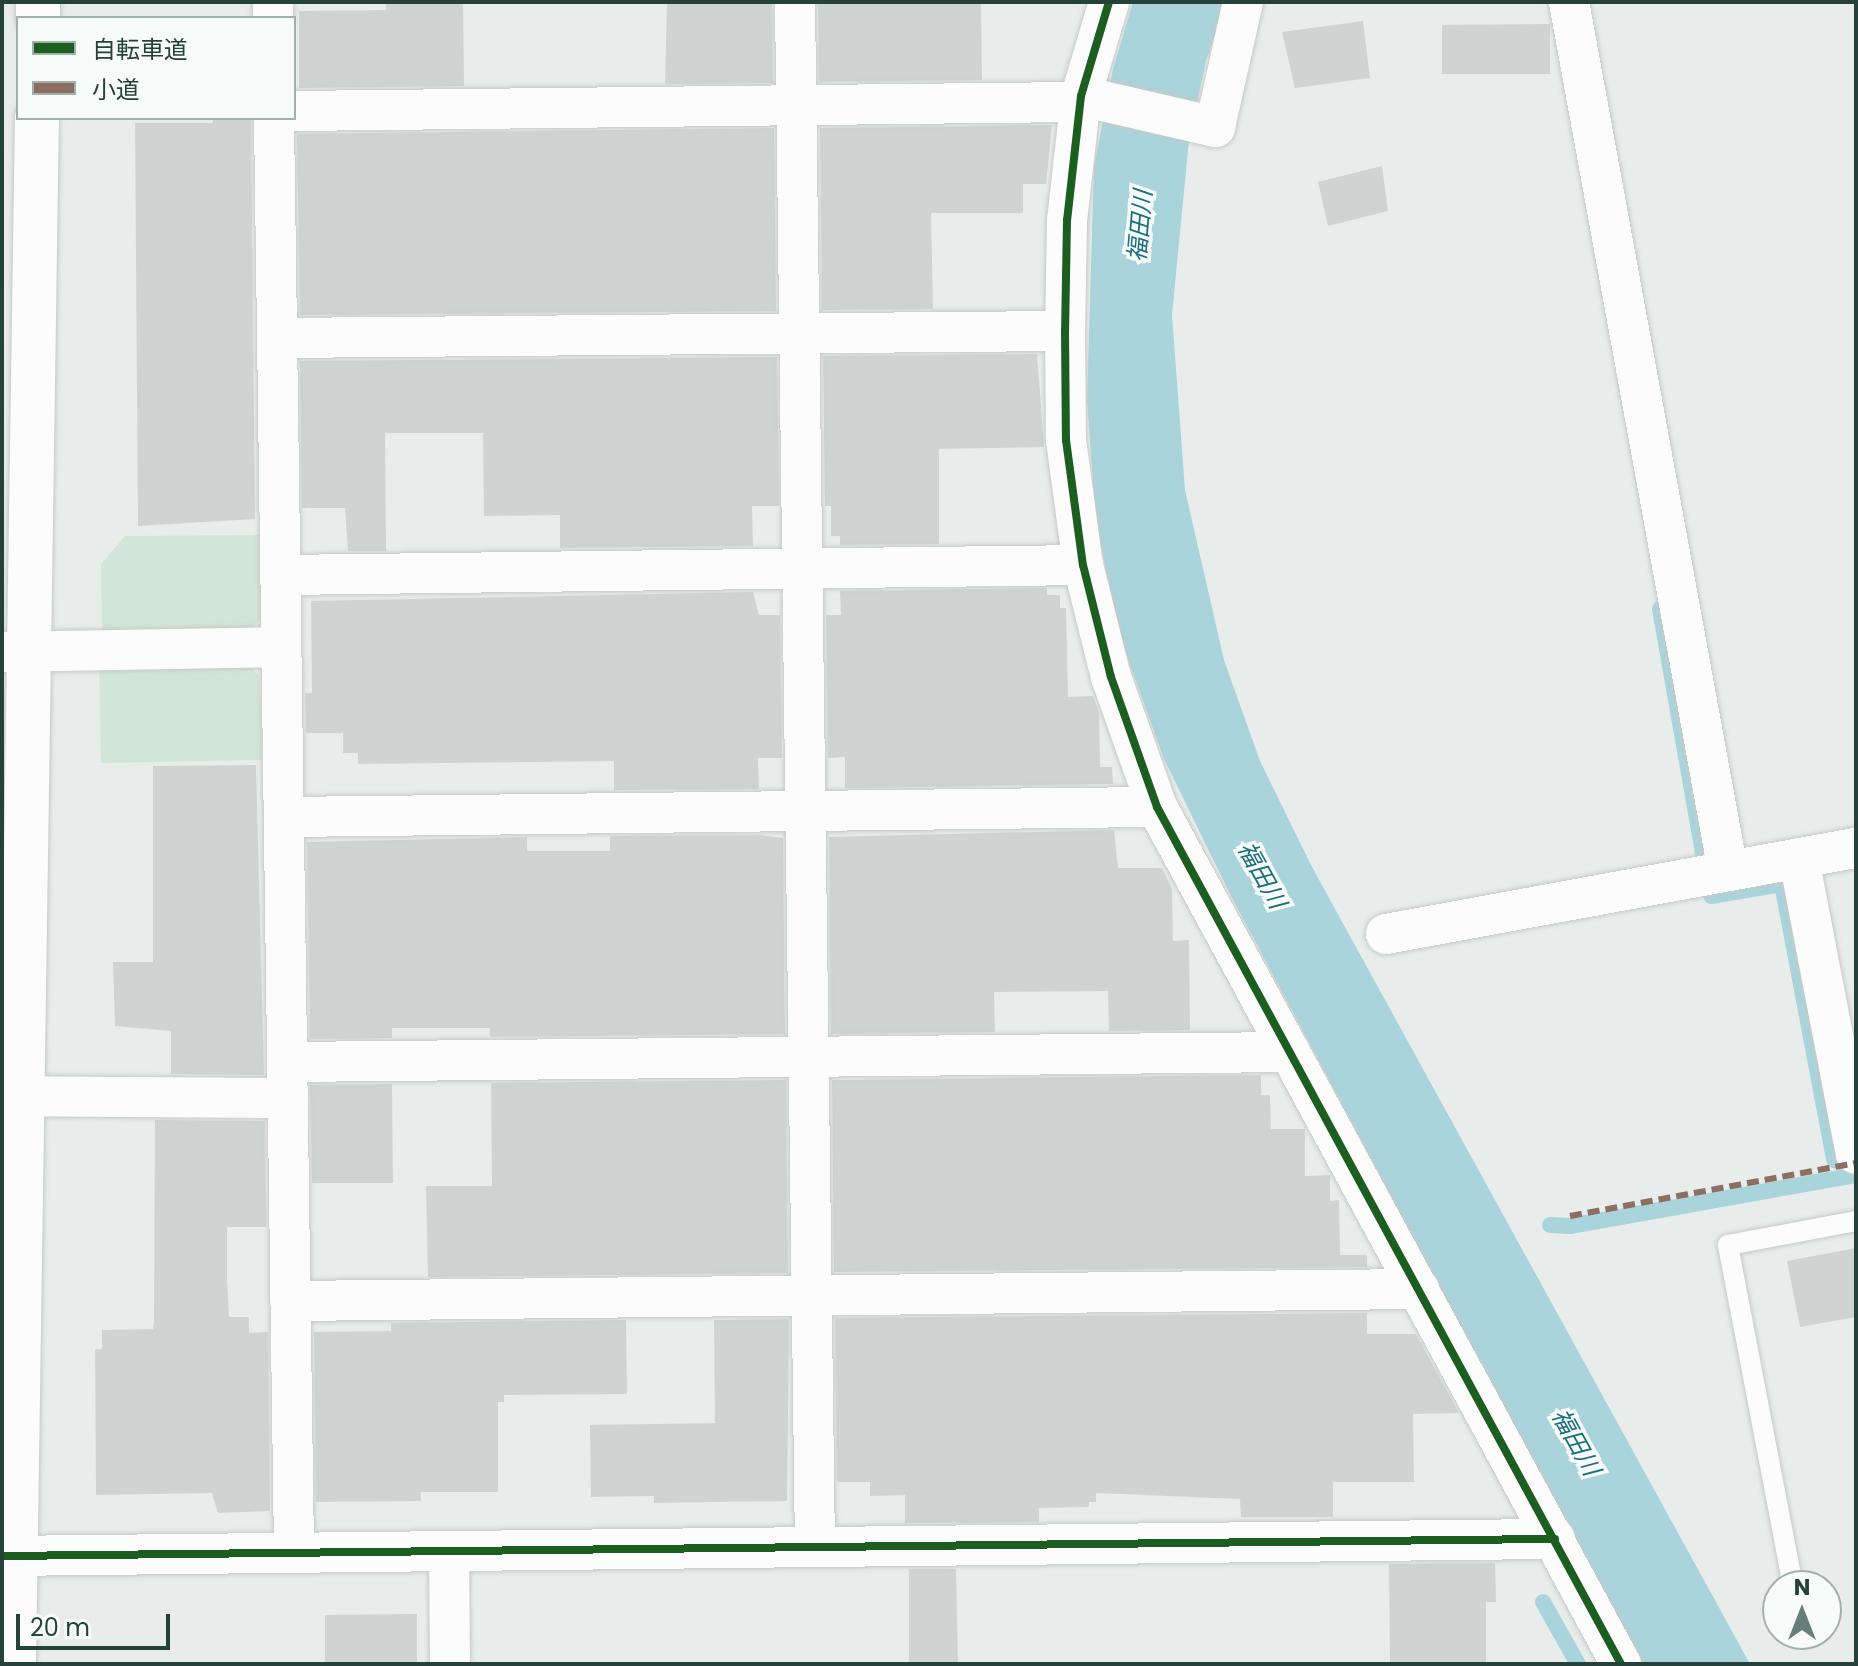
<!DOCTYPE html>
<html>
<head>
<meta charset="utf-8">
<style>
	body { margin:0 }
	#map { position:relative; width:1858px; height:1666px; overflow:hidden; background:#e8edeb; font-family:Poppins,"Noto Sans JP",sans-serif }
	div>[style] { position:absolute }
	.green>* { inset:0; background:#d1e6d8 }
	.water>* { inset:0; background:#a9d4db }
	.stream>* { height:16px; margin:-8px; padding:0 8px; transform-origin:8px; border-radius:8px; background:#a9d4db }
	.building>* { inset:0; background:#cfd4d2 }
	.roads { filter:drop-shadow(0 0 2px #c5cac8) drop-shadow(0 0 2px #c5cac8) }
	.lane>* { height:20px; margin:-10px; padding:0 10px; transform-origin:10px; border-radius:10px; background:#fcfcfc }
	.street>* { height:40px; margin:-20px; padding:0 20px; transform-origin:20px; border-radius:20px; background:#fcfcfc }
	.secondary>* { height:44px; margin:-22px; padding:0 22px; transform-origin:22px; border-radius:22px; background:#fcfcfc }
	.quiet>* { height:6px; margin-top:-3px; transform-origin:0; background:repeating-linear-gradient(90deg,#8d6e63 0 12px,transparent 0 18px) }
	.cycleway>* { height:8px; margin:-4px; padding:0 4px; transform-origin:4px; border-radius:4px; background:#1b5e20 }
	span { translate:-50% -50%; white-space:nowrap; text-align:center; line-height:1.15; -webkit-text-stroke:7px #f7fbf9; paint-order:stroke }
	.water-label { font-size:24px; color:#1c6f80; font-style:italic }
	.frame { position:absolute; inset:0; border:4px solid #24423a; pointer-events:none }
	.legend { position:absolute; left:16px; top:16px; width:280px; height:104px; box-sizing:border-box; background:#f7fbf9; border:2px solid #a3b1ad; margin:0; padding:10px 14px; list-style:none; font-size:24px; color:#24423a }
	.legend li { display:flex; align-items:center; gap:16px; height:40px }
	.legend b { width:40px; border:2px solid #a3b1ad }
	.north { position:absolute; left:1762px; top:1570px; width:80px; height:80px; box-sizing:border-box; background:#f7fbf9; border:2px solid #a3b1ad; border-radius:50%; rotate:0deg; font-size:22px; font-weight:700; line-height:32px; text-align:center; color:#24423a }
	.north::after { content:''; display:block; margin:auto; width:28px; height:36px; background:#697e78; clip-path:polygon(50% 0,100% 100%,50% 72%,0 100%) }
	.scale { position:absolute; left:16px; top:1614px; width:154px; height:36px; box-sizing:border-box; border:4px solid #24423a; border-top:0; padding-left:10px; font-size:24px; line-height:28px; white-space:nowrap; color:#24423a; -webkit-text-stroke:6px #f7fbf9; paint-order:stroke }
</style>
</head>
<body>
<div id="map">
	<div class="green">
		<div style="clip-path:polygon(261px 535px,262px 617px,250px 631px,102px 632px,101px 564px,125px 536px)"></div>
		<div style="clip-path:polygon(243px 660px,259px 676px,262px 760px,101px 763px,99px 663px)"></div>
	</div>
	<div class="water">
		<div style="clip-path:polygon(1133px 2px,1227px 2px,1206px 61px,1189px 140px,1172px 315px,1185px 490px,1224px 660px,1260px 761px,1312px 867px,1750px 1664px,1640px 1664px,1232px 898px,1164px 759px,1120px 637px,1096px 522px,1087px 400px,1094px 167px,1113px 69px)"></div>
	</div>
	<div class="stream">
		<div style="left:1660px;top:609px;width:247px;rotate:80deg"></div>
		<div style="left:1711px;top:896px;width:72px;rotate:-9.6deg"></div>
		<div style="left:1782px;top:884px;width:281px;rotate:79.3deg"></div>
		<div style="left:1550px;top:1225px;width:20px;rotate:3deg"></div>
		<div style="left:1570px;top:1226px;width:291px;rotate:-10.1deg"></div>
		<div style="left:1543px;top:1602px;width:71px;rotate:60.6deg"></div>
	</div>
	<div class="building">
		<div style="clip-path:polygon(386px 2px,463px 2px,464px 86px,299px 88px,299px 11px,386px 10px)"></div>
		<div style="clip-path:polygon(667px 2px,772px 2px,773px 83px,665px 84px)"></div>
		<div style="clip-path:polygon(818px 2px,981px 2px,982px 80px,819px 82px)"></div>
		<div style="clip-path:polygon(1363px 21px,1370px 78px,1295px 88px,1282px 32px)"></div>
		<div style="clip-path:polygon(1550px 24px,1550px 74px,1442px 74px,1442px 25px)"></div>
		<div style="clip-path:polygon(213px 118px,251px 118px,255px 519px,138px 526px,135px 123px,213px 123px)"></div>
		<div style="clip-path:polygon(1052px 125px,1046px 184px,1023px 184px,1023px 213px,931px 213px,933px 309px,822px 310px,820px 128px)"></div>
		<div style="clip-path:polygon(774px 128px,776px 311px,300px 315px,297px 134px)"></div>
		<div style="clip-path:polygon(1382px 166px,1388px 211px,1328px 226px,1318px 182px)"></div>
		<div style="clip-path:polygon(1037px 354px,1044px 447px,939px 449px,939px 544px,840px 545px,840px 536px,831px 536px,831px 506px,825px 506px,823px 356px)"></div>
		<div style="clip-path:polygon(777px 357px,779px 506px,752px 506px,753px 546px,560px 548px,560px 515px,484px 516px,483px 433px,385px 433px,386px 551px,348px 551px,345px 508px,302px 508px,300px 361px)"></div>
		<div style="clip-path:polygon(1047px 588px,1047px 595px,1060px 595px,1060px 608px,1066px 608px,1068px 697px,1093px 696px,1099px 712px,1100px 767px,1112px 767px,1113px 784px,845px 788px,845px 757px,828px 758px,826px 615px,841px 615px,840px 591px)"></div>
		<div style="clip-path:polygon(753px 592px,759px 615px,780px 615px,782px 758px,758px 758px,759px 789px,614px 790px,614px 761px,358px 764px,358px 753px,343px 753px,343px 733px,306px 733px,305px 693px,312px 693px,311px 601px)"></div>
		<div style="clip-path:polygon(256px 765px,264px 1075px,171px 1074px,171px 1031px,115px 1026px,113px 962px,153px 962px,153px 766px)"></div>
		<div style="clip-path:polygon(1114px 830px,1118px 868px,1162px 868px,1172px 889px,1173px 941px,1189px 940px,1190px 1030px,1109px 1031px,1108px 991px,994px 992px,995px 1032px,831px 1034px,829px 837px)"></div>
		<div style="clip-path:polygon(760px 835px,783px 838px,785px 1034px,490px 1037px,490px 1028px,392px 1028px,392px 1038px,310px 1039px,307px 842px,527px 837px,527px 851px,610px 851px,610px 836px)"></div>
		<div style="clip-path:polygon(1261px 1075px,1261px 1095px,1270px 1095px,1271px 1129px,1305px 1129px,1305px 1176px,1330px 1175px,1330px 1201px,1339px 1200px,1340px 1255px,1367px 1255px,1367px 1267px,834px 1272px,832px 1080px)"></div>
		<div style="clip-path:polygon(786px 1080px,788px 1273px,428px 1277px,426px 1186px,492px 1186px,491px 1083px)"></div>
		<div style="clip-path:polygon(392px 1084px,393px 1183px,312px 1183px,310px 1085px)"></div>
		<div style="clip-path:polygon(155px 1120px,265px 1121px,266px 1227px,227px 1227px,227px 1277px,229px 1317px,249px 1317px,249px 1333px,268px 1332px,270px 1511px,218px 1513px,212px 1493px,96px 1495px,95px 1349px,102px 1349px,102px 1330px,153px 1329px,154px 1322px)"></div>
		<div style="clip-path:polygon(1856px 1248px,1856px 1317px,1800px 1327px,1787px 1261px)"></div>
		<div style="clip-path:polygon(1367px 1313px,1367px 1334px,1416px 1334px,1459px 1413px,1413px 1414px,1414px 1482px,1333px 1482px,1333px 1517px,1241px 1517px,1240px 1499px,1096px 1493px,1096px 1502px,1089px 1502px,1089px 1507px,1039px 1508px,1039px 1522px,905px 1523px,905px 1495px,870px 1496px,870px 1482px,837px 1482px,835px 1318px)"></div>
		<div style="clip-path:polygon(789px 1319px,787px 1501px,654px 1503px,654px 1496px,591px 1497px,590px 1425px,715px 1423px,714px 1320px)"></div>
		<div style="clip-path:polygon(626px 1320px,627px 1394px,504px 1395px,504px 1402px,498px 1402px,498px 1492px,421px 1492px,421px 1501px,316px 1502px,314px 1332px,391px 1331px,391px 1323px)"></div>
		<div style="clip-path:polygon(1495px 1563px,1496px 1602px,1486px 1602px,1486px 1664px,1390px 1664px,1389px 1564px)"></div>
		<div style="clip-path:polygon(909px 1569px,956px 1569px,958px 1664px,909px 1664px)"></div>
		<div style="clip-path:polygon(417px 1614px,417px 1664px,325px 1664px,325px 1615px)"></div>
	</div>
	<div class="roads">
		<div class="lane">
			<div style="left:1793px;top:1586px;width:347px;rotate:-100.8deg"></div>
			<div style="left:1728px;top:1245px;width:130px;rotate:-10.6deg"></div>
		</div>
		<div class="street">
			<div style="left:273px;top:2px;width:16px;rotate:90deg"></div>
			<div style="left:795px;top:2px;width:1545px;rotate:89.26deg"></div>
			<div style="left:1109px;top:2px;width:98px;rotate:106.6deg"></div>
			<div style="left:1081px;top:96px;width:125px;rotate:96.4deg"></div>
			<div style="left:1067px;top:220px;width:111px;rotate:91deg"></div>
			<div style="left:1065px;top:331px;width:109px;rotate:89.5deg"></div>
			<div style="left:1066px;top:440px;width:126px;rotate:82.3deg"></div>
			<div style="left:1083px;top:565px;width:115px;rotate:76deg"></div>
			<div style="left:1111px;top:677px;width:138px;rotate:70.5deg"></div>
			<div style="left:1157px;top:807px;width:975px;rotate:61.57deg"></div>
			<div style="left:1569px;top:2px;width:883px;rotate:79.63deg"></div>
			<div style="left:1081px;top:96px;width:138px;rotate:13deg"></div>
			<div style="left:1215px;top:127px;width:128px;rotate:-77.4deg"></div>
			<div style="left:294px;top:111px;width:786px;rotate:-0.66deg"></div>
			<div style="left:274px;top:118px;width:1435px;rotate:89.2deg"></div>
			<div style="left:277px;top:338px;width:788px;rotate:-0.51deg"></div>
			<div style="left:280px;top:575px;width:803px;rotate:-0.71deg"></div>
			<div style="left:2px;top:652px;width:279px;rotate:-1deg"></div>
			<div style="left:284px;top:817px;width:873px;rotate:-0.66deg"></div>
			<div style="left:1799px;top:859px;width:300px;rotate:79.1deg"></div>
			<div style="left:1386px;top:934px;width:478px;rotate:-10.4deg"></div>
			<div style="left:287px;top:1062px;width:1003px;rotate:-0.57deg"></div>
			<div style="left:2px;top:1096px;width:285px;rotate:0.4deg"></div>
			<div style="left:290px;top:1301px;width:1129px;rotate:-0.61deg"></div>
			<div style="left:449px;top:1551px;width:113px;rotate:89.5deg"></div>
			<div style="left:2px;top:1556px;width:1553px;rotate:-0.63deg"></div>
		</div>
		<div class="secondary">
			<div style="left:38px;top:18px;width:16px;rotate:-90deg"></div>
			<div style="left:14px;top:1664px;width:1546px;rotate:-89.15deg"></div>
		</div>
	</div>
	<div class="quiet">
		<div style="left:1570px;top:1216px;width:291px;rotate:-10.5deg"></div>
	</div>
	<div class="cycleway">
		<div style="left:1109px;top:2px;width:98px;rotate:106.6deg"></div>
		<div style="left:1081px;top:96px;width:125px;rotate:96.4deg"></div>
		<div style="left:1067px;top:220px;width:111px;rotate:91deg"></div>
		<div style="left:1065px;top:331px;width:109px;rotate:89.5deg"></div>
		<div style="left:1066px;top:440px;width:126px;rotate:82.3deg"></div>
		<div style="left:1083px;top:565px;width:115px;rotate:76deg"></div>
		<div style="left:1111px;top:677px;width:138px;rotate:70.5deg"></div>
		<div style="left:1157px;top:807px;width:975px;rotate:61.57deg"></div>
		<div style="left:2px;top:1556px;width:1553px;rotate:-0.63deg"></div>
	</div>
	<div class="water-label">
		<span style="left:1140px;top:226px;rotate:-85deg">福田川</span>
		<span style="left:1262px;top:875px;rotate:61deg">福田川</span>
		<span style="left:1576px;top:1442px;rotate:61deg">福田川</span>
	</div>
	<div class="frame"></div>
	<ul class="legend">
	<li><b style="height:10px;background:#1b5e20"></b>自転車道</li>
	<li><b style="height:10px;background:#8d6e63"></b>小道</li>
	</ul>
	<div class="north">N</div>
	<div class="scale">20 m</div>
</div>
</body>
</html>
